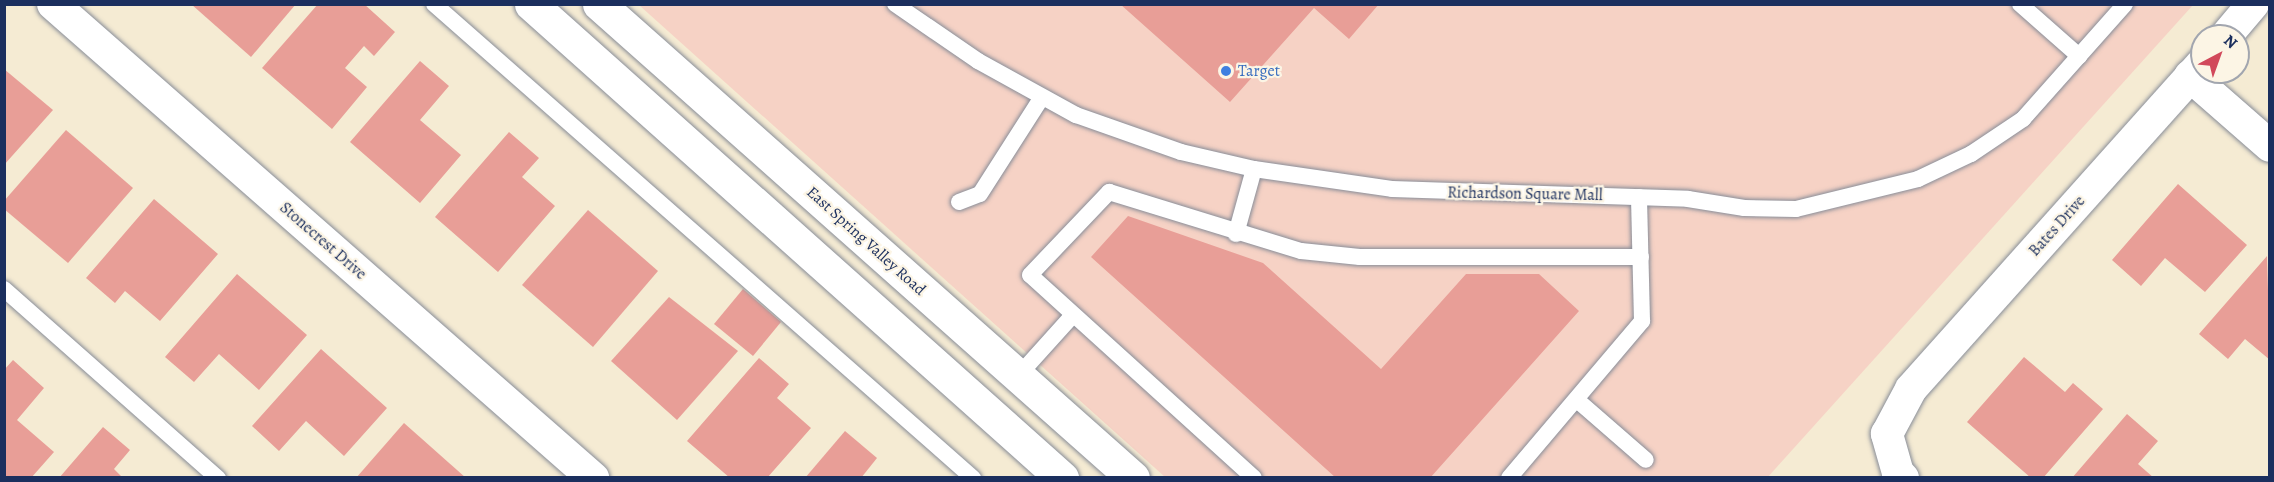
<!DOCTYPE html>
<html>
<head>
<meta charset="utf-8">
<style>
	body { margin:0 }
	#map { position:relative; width:2274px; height:482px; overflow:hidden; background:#f5ebd3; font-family:Alegreya,serif }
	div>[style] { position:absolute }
	.built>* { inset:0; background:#f6d2c5 }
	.building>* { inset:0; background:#e89e97 }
	.roads { filter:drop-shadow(0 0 2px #888d98) drop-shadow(0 0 2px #888d98) }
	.service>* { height:16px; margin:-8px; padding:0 8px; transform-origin:8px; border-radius:8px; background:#fff }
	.minor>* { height:32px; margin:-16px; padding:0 16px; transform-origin:16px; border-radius:16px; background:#fff }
	.tertiary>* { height:33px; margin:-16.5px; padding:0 16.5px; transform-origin:16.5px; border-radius:16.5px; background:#fff }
	.dots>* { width:16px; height:16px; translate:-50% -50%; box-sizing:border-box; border:3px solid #fcf5e5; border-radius:50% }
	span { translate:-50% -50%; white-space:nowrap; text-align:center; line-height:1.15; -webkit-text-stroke:4.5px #fcf5e5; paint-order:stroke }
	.shop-label { font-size:16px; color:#366cbe }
	.left { translate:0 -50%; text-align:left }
	.street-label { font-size:16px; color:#1b2f5e }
	.frame { position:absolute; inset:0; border:6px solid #1b2f5e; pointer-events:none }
	.north { position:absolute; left:2190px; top:24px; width:60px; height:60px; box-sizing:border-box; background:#fcf5e5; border:2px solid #a2a6af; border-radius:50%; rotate:41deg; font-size:16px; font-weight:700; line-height:24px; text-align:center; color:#1b2f5e }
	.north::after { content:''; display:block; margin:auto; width:21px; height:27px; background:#d1495b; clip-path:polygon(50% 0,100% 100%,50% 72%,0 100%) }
</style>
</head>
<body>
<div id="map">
	<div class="built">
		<div style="clip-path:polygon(639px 5px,2193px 5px,1767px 478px,1165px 477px)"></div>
	</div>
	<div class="building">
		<div style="clip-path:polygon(191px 4px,296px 4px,251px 57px)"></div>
		<div style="clip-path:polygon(318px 4px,364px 4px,395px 32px,374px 56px,364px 46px,345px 68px,367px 87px,332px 129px,262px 68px)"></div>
		<div style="clip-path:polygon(1120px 4px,1379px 4px,1349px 39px,1314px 8px,1230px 102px)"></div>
		<div style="clip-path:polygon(420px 61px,449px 86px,420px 120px,461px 155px,420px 203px,350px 142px)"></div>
		<div style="clip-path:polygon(4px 69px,53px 110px,4px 165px)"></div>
		<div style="clip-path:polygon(66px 130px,133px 188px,68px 263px,4px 209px,4px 201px)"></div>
		<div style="clip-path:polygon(509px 132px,539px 158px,522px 177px,555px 206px,498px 272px,435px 217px)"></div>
		<div style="clip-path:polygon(2178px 184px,2247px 245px,2205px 292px,2165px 258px,2141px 286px,2112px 260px)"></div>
		<div style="clip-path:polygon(154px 199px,218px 254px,160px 321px,125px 291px,115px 303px,86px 278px)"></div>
		<div style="clip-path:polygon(588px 210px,658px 271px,593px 347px,522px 285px)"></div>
		<div style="clip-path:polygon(1128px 216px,1263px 263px,1381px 369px,1466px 274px,1539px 274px,1579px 311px,1430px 478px,1336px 478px,1091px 257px)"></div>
		<div style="clip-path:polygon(2267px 256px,2270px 360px,2245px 339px,2228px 359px,2199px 334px)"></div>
		<div style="clip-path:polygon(237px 274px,307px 335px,259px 390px,219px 354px,194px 382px,165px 357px)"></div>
		<div style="clip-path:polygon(743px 289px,781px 322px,753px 356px,714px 324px)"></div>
		<div style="clip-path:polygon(669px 297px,738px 351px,677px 420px,611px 361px)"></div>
		<div style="clip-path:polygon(321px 349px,387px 408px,344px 456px,306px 421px,279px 451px,252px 426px)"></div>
		<div style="clip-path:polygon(2024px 357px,2065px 392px,2073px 383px,2103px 409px,2043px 478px,2031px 478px,1967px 422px)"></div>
		<div style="clip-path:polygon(759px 358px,789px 384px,777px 398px,811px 428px,767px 478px,730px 478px,687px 441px)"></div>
		<div style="clip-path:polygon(13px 360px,44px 388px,17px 420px,54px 452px,31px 478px,4px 478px,4px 370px)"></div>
		<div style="clip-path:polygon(2127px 414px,2158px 441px,2138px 464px,2154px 478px,2072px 478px)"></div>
		<div style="clip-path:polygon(404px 423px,466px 478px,356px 478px)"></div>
		<div style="clip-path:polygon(103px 427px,130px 450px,114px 469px,123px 478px,59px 478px)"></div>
		<div style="clip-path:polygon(845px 431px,877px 458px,861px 478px,805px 478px)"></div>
	</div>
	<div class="roads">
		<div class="service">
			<div style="left:434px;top:4px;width:718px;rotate:41.33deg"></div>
			<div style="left:895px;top:4px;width:101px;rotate:34.5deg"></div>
			<div style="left:978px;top:61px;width:112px;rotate:28.9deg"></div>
			<div style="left:1076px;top:115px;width:111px;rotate:19.4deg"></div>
			<div style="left:1181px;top:152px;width:75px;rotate:13.1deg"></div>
			<div style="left:1254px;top:169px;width:139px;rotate:8.2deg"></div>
			<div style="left:1392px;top:189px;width:296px;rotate:1.9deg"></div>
			<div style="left:1688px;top:199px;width:57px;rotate:9.1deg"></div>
			<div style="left:1744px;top:208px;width:52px;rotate:1.1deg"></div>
			<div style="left:1796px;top:209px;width:126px;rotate:-13.8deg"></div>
			<div style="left:1918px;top:179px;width:59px;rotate:-25.3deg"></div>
			<div style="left:1971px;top:154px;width:63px;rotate:-33.9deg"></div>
			<div style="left:2023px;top:119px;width:154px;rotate:-48.4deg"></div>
			<div style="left:2020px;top:4px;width:79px;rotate:41.4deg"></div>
			<div style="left:959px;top:202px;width:22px;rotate:-21deg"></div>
			<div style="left:980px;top:194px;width:115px;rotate:-57.4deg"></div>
			<div style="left:1236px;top:234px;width:67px;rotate:-74.5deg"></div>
			<div style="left:4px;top:289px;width:286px;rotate:41.5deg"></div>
			<div style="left:1018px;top:376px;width:81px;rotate:-48deg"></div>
			<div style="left:1577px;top:400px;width:91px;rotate:41deg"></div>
			<div style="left:1254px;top:478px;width:302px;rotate:-137.8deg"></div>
			<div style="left:1030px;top:275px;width:115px;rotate:-46.4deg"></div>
			<div style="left:1109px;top:192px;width:201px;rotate:17.1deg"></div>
			<div style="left:1301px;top:251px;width:59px;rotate:5.8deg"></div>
			<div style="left:1360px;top:257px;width:281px"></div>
			<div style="left:1509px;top:478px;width:206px;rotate:-49.7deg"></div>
			<div style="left:1642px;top:321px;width:124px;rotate:-91.4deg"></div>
		</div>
		<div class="minor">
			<div style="left:53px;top:4px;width:719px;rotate:41.28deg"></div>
			<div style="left:2226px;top:36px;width:42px;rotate:-49.8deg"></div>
			<div style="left:2190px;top:76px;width:106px;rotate:41.2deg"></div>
			<div style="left:1903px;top:478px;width:7px;rotate:-135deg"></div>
			<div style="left:1898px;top:473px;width:41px;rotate:-105.8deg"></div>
			<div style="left:1887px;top:434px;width:51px;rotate:-61.9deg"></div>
			<div style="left:1911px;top:389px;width:437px;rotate:-48.2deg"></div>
		</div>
		<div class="tertiary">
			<div style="left:531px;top:4px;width:712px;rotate:41.75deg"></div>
			<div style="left:599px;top:4px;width:714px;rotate:41.59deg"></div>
		</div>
	</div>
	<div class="dots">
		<div style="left:1226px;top:71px;background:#3f7fe0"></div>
	</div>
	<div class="shop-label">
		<span class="left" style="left:1238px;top:71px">Target</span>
	</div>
	<div class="street-label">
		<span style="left:1525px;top:194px;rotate:1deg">Richardson Square Mall</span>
		<span style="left:2057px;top:226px;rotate:-48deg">Bates Drive</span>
		<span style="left:323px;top:241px;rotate:41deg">Stonecrest Drive</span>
		<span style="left:866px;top:241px;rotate:42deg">East Spring Valley Road</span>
	</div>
	<div class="frame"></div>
	<div class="north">N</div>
</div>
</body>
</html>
